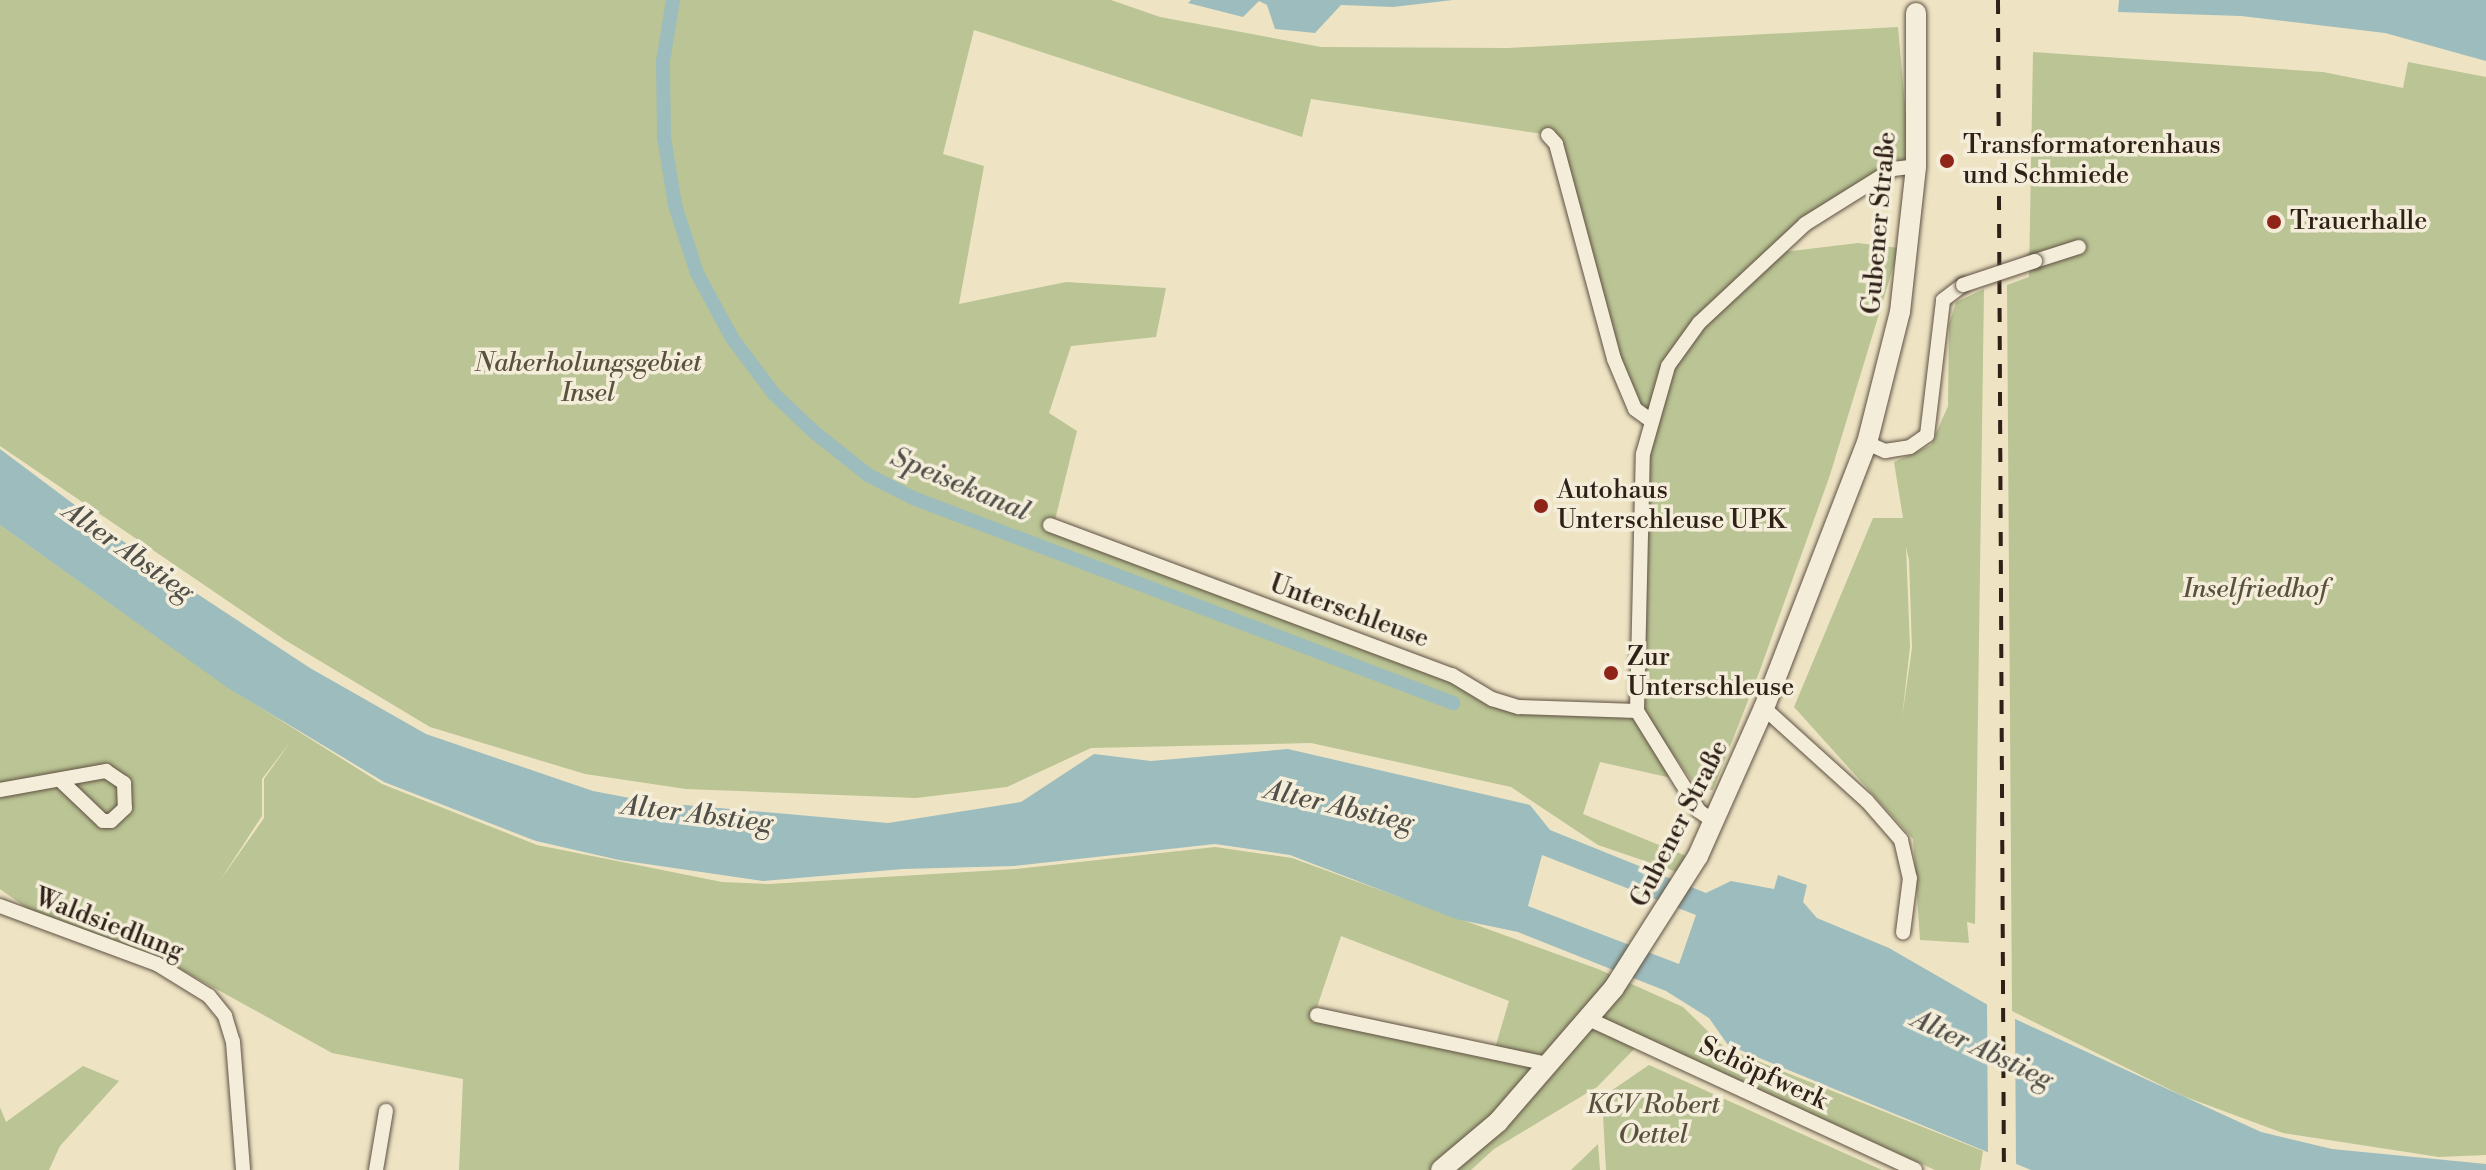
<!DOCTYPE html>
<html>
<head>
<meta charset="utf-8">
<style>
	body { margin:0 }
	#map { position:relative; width:2486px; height:1170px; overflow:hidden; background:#eee4c4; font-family:"Libre Bodoni",serif }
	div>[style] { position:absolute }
	.green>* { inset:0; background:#bac494 }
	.water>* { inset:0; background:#9dbcbd }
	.pier>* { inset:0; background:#eee4c4 }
	.canal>* { height:14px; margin:-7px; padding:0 7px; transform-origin:7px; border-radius:7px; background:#9dbcbd }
	.roads { filter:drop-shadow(0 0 2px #5f5143) drop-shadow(0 0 2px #5f5143) }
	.minor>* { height:14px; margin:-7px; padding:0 7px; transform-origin:7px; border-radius:7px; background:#f4edd9 }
	.secondary>* { height:20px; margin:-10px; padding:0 10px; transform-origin:10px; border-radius:10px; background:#f4edd9 }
	.rail>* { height:4px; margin-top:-2px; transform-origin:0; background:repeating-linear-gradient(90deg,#2f2018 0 14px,transparent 0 28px) }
	.bridges { filter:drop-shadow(0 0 2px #5f5143) drop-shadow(0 0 2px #5f5143) }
	.minor-bridge>* { height:14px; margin:-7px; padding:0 7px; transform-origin:7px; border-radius:7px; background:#f4edd9 }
	.dots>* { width:22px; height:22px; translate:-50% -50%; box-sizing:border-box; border:4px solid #f4edd9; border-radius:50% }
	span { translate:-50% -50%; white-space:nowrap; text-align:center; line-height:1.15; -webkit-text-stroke:7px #f4edd9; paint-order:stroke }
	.poi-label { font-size:26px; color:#2f2018 }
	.left { translate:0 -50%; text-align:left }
	.street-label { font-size:26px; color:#2f2018 }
	.park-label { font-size:26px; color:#59513d; font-style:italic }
	.water-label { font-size:28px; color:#504f4a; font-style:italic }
</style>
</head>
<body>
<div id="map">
	<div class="green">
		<div style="clip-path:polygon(0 0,1111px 0,1160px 17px,1321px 47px,1508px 48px,1898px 27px,1910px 161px,1801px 221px,1748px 267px,1696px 318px,1653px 392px,1647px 415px,1637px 407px,1617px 358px,1556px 136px,1311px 99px,1302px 137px,974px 30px,943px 154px,984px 166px,959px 304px,1066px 282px,1166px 288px,1156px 337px,1071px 346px,1049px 413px,1077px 431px,1053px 528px,1450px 676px,1489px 701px,1635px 714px,1676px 779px,1600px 762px,1583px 814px,1691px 858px,1683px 874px,1598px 845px,1511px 787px,1311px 743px,1091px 748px,1007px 787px,916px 798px,686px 789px,585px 774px,430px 727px,285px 640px,0 446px)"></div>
		<div style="clip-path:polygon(2033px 52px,2323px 72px,2403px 88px,2408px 62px,2486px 77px,2486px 1155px,2439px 1157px,2283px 1133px,2183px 1096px,2012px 1011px,2007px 285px,2029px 277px)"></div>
		<div style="clip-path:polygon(1858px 243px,1899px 248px,1830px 475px,1760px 670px,1713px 790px,1698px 789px,1642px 711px,1647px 453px,1671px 367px,1703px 324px,1783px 252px)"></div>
		<div style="clip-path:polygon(evenodd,1984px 289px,1975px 924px,1967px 922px,1969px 943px,1920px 940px,1913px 839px,1794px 707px,1873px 518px,1903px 518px,1894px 462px,1931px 445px,1948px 406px,1949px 324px,1956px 302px,1984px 289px,1906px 547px,1909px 560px,1912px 648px,1902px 718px,1910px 647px,1906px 547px)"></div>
		<div style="clip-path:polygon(evenodd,0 525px,228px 687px,382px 784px,537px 845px,722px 882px,769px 884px,1016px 869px,1215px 847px,1292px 858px,1598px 969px,1683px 1007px,1725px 1048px,1983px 1151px,1980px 1170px,1935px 1170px,1645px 1038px,1597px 1087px,1494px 1149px,1471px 1170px,459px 1170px,463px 1079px,332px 1053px,166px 961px,32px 912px,0 889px,0 525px,291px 741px,264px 779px,264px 818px,219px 882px,262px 816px,262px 779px,291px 741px,0 525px,1341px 936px,1509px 1001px,1495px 1048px,1316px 1010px,1341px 936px)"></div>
		<div style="clip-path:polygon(1649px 1065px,1882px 1170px,1606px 1170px,1602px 1097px)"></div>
		<div style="clip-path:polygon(83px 1066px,119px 1081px,60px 1146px,49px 1170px,0 1170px,0 1107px,6px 1122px)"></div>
		<div style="clip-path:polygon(1598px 1144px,1600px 1170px,1571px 1170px)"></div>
	</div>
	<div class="water">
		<div style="clip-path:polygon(1191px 0,1453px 0,1393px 7px,1341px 5px,1315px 33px,1275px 29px,1267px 5px,1259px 1px,1243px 17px,1188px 3px)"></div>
		<div style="clip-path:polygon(2119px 0,2486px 0,2486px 61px,2385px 33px,2241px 16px,2118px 12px)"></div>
		<div style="clip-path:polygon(evenodd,0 449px,167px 574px,310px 668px,426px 734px,593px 791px,651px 802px,888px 823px,1021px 802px,1094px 754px,1151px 761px,1288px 749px,1530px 805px,1550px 830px,1706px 893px,1731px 881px,1774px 889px,1778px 875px,1807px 885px,1803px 902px,1817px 918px,1889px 948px,2000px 1012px,2261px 1132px,2332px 1149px,2486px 1164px,2486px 1170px,2031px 1170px,1728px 1045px,1709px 1018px,1666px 991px,1518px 932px,1456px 919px,1290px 855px,1215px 844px,1014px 866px,903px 869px,763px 881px,619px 860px,536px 841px,384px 782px,228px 688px,0 525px,0 449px,1542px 855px,1696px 915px,1679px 964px,1528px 906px,1542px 855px)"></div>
	</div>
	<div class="pier">
		<div style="clip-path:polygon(1987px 1000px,2015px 1015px,2016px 1167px,1988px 1155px)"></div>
	</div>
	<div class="canal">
		<div style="left:673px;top:0;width:63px;rotate:99.2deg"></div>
		<div style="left:663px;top:62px;width:75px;rotate:89.2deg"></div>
		<div style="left:664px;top:137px;width:69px;rotate:80.8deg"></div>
		<div style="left:675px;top:205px;width:71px;rotate:72.1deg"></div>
		<div style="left:697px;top:273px;width:74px;rotate:61.7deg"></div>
		<div style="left:732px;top:338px;width:70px;rotate:53.1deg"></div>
		<div style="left:774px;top:394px;width:55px;rotate:43.5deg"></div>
		<div style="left:814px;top:432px;width:69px;rotate:38.5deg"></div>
		<div style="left:868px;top:475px;width:51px;rotate:27.1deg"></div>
		<div style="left:913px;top:498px;width:578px;rotate:20.79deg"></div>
	</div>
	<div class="roads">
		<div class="minor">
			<div style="left:1548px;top:135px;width:12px;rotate:48deg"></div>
			<div style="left:1556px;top:144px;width:223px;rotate:74.9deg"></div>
			<div style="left:1614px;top:359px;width:54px;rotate:67.2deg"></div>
			<div style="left:1635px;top:409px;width:17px;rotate:36deg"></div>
			<div style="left:2035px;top:261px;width:46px;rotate:-17.7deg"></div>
			<div style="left:1867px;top:443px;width:20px;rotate:24deg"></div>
			<div style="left:1885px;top:451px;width:25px;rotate:-9deg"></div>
			<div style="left:1910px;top:447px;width:21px;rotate:-35deg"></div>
			<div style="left:1927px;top:435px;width:136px;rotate:-83.2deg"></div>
			<div style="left:1943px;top:300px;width:25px;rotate:-37deg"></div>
			<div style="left:1050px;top:525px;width:429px;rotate:20.5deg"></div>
			<div style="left:1452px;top:675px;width:47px;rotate:31deg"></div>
			<div style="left:1492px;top:699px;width:28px;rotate:17deg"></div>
			<div style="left:1519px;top:707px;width:118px;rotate:1.9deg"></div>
			<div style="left:1637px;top:711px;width:118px;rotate:58.2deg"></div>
			<div style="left:1699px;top:811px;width:19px;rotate:35deg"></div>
			<div style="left:1764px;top:708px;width:139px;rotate:42.1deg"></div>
			<div style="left:1867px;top:801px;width:52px;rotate:48.9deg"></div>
			<div style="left:1901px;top:840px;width:39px;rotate:77deg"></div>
			<div style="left:1910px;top:878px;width:55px;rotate:97.3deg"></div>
			<div style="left:1637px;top:711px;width:257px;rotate:-88.7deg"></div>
			<div style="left:1643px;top:454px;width:91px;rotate:-74.1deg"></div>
			<div style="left:1668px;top:366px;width:53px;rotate:-54.2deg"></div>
			<div style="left:1699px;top:323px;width:145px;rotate:-43deg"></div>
			<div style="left:1805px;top:224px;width:104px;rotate:-32deg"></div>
			<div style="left:1893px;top:169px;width:23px;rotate:-7deg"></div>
			<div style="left:0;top:790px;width:108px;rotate:-10.2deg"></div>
			<div style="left:106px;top:771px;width:22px;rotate:34deg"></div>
			<div style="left:124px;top:783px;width:25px;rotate:88deg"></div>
			<div style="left:125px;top:808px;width:19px;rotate:137deg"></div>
			<div style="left:111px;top:821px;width:8px;rotate:180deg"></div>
			<div style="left:103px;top:821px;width:57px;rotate:-136.4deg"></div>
			<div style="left:0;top:906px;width:167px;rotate:20.3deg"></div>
			<div style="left:157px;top:964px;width:61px;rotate:31.6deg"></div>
			<div style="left:209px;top:996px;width:26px;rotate:51deg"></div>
			<div style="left:225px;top:1016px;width:27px;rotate:73deg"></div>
			<div style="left:233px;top:1042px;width:128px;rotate:85.5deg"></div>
			<div style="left:1317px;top:1015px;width:236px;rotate:12deg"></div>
			<div style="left:1591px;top:1020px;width:357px;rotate:24.8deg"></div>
			<div style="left:376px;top:1170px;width:60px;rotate:-80.4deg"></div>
		</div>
		<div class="secondary">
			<div style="left:1441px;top:1170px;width:75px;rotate:-40.1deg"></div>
			<div style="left:1498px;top:1122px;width:177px;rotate:-49.1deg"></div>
			<div style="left:1614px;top:988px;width:156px;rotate:-57.5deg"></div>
			<div style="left:1698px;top:856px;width:162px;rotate:-66deg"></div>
			<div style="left:1764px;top:708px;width:284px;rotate:-68.8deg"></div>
			<div style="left:1867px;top:443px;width:135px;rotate:-75.9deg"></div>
			<div style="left:1900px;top:312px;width:147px;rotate:-83.7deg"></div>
			<div style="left:1916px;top:166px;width:153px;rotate:-90deg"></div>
		</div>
	</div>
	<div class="rail">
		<div style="left:1998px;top:0;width:1170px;rotate:89.71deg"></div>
	</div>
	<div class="bridges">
		<div class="minor-bridge">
			<div style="left:1963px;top:285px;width:76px;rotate:-18.4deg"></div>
		</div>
	</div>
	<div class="dots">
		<div style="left:1947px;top:161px;background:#8f2418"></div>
		<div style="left:2274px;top:222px;background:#8f2418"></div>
		<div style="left:1541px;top:506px;background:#8f2418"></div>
		<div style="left:1611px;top:673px;background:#8f2418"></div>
	</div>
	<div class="poi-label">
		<span class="left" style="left:1963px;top:161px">Transformatorenhaus<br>und Schmiede</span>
		<span class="left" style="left:2290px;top:222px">Trauerhalle</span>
		<span class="left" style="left:1557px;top:506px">Autohaus<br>Unterschleuse UPK</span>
		<span class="left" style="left:1627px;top:673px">Zur<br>Unterschleuse</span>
	</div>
	<div class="street-label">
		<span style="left:1880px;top:223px;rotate:-85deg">Gubener Straße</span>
		<span style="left:1349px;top:612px;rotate:20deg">Unterschleuse</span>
		<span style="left:1680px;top:824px;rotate:-63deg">Gubener Straße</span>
		<span style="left:109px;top:925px;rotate:21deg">Waldsiedlung</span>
		<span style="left:1763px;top:1074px;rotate:25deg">Schöpfwerk</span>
	</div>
	<div class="park-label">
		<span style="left:588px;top:379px">Naherholungsgebiet<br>Insel</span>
		<span style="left:2255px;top:590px">Inselfriedhof</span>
		<span style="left:1653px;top:1121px">KGV Robert<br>Oettel</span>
	</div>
	<div class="water-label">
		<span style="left:960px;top:485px;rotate:23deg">Speisekanal</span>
		<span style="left:128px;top:552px;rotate:35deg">Alter Abstieg</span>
		<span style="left:1339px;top:807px;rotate:13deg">Alter Abstieg</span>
		<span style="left:697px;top:815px;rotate:7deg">Alter Abstieg</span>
		<span style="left:1982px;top:1050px;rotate:25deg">Alter Abstieg</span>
	</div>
</div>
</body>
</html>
